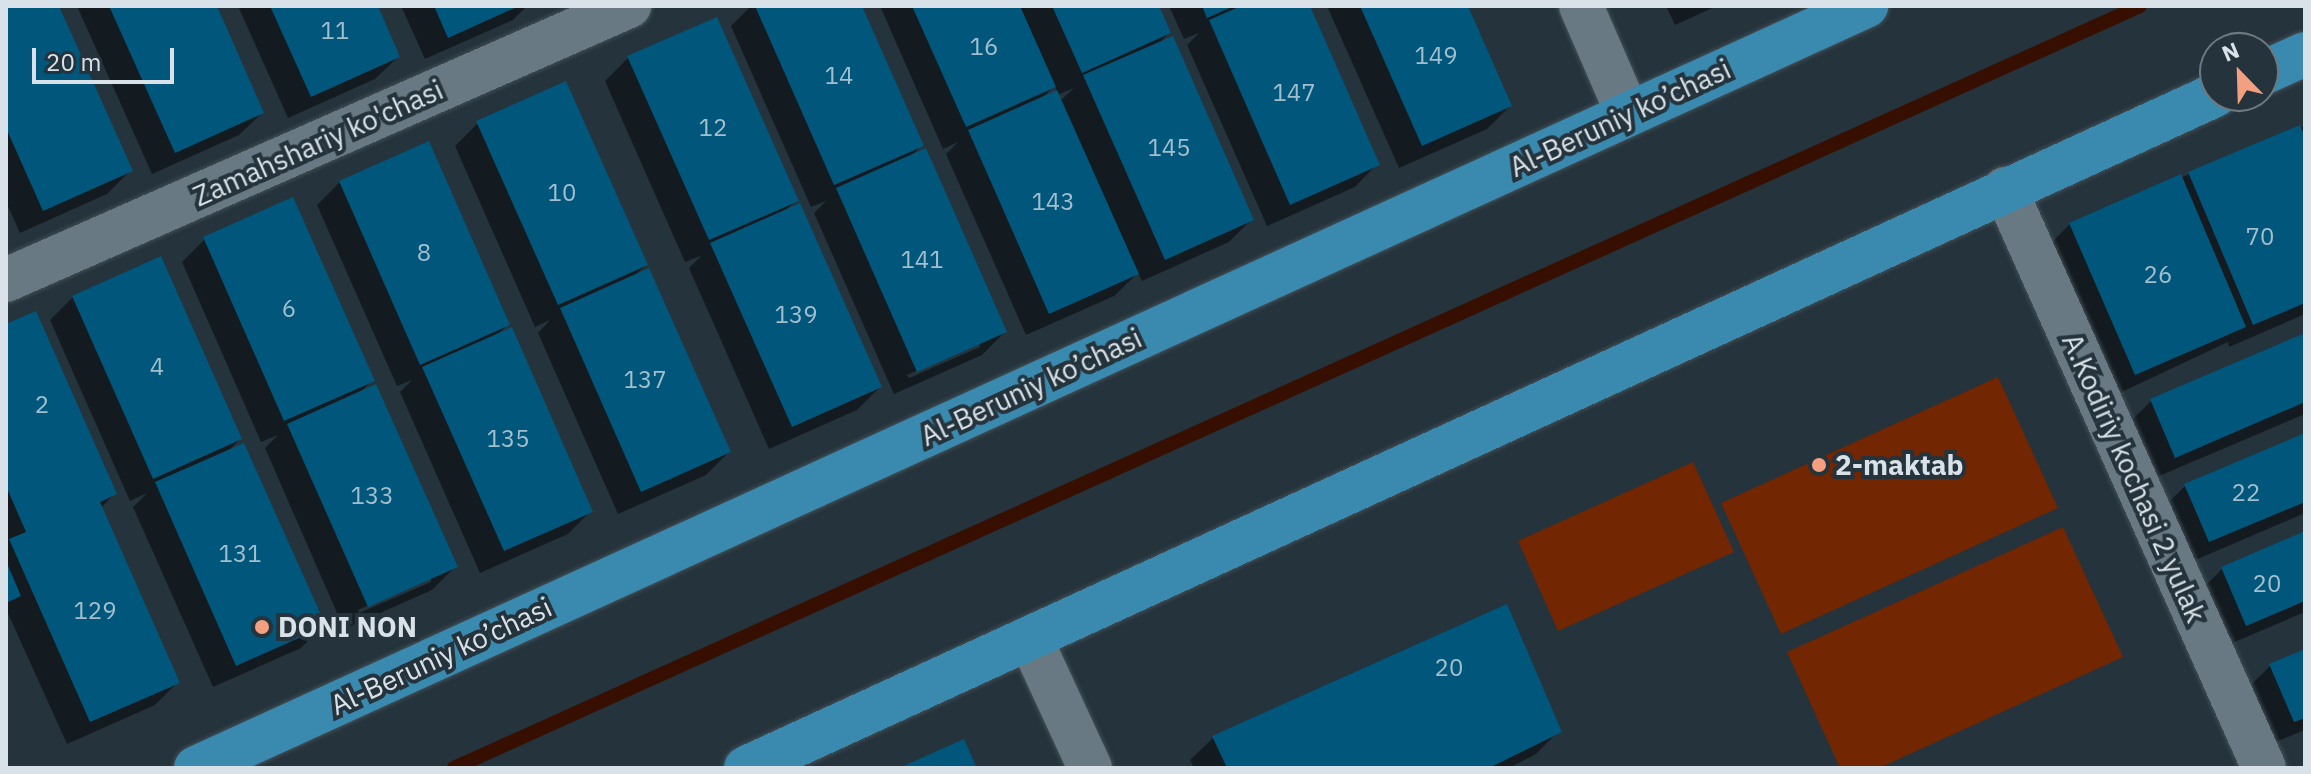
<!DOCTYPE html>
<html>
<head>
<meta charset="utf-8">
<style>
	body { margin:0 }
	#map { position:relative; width:2311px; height:774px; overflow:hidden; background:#25333c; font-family:"IBM Plex Sans",sans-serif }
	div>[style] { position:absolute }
	.green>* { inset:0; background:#722601 }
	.shadow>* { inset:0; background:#0007 }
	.stream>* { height:14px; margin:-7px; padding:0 7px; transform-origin:7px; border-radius:7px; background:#370f01 }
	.building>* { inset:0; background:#00567b }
	.roads { filter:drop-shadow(0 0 2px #424f56) drop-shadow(0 0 2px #424f56) }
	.minor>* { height:44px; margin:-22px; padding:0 22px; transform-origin:22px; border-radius:22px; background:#697983 }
	.major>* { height:44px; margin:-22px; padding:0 22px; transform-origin:22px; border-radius:22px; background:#3a89af }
	.dots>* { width:22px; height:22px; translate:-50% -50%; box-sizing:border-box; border:4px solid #25333c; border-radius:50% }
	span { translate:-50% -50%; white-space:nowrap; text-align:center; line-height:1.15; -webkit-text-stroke:8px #25333c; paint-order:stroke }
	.number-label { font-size:24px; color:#a3bfcd }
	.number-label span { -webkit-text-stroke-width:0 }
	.street-label { font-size:28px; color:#d9e2e8 }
	.poi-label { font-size:28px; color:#d9e2e8; font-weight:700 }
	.left { translate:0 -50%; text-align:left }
	.frame { position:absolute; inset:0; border:8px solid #d9e2e8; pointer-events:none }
	.north { position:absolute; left:2199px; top:32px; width:80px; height:80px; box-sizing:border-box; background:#25333c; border:2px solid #6d7981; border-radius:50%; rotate:337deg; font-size:22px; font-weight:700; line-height:32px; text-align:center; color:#d9e2e8 }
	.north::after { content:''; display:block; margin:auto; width:28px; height:36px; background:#f3a081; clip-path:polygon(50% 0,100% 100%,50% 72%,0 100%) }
	.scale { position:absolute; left:32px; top:48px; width:142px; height:36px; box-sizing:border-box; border:4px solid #d9e2e8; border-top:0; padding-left:10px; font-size:24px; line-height:28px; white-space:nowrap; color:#d9e2e8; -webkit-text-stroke:6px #25333c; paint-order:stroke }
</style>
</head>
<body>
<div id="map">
	<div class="green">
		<div style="clip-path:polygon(1998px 377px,2058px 508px,1781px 634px,1721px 503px)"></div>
		<div style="clip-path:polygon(1693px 462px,1734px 552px,1558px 631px,1518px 541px)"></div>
		<div style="clip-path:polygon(2063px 527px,2123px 657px,1879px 768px,1840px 768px,1787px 652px)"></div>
	</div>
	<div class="shadow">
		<div style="clip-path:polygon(6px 6px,57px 6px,130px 171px,107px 194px,20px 233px,6px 202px)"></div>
		<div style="clip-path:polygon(77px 6px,215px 6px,262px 113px,239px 135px,152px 174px)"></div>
		<div style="clip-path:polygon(238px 6px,375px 6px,398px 57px,375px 79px,288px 118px)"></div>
		<div style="clip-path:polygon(401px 6px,527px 6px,513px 20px,425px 59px)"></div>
		<div style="clip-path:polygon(evenodd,751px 6px,860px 6px,922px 145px,910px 157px,1005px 332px,982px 355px,894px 394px,814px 213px,826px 201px,811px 207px,731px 26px,751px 6px,980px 342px,980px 347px,909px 378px,907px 375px,980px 342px)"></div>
		<div style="clip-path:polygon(evenodd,880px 6px,1157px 6px,1169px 33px,1157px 45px,1252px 219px,1229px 242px,1142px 281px,1138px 273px,1114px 296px,1026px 335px,946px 154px,958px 142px,943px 149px,880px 6px,1055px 86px,1057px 92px,1042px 99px,1049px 91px,1055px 86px,880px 6px,1074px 88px,1060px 101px,1057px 95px,1074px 88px)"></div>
		<div style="clip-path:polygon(1169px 6px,1307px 6px,1377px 164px,1355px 187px,1267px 226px,1187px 45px,1199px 33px,1184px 39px)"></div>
		<div style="clip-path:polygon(1327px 6px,1465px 6px,1510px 106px,1487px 129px,1399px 168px)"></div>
		<div style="clip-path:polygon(1666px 6px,1717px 6px,1675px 25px)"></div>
		<div style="clip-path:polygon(628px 58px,796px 200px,784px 212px,880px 387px,857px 410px,769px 449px,689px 268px,701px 256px,685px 262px,605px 81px)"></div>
		<div style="clip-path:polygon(478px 123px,646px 265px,633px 277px,729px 452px,706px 475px,618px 514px,538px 333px,550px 320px,535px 327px,455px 146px)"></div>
		<div style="clip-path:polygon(2305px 126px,2305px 314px,2229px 347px,2228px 342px,2111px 397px,2047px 247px,2070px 224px)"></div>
		<div style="clip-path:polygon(340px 182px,508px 324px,496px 336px,591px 511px,568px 534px,480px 573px,400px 392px,412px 380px,397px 386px,317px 205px)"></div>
		<div style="clip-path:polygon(evenodd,205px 239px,372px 380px,359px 394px,455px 567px,432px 590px,344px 629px,265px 448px,278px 435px,261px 442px,182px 262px,205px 239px,431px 577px,431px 582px,359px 613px,358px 610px,431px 577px)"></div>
		<div style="clip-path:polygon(73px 297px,240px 439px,226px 453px,324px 625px,301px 648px,213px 687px,133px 507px,147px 493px,130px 501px,50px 320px)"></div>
		<div style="clip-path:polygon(6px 326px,114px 494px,101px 508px,178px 682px,155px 705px,67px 744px,6px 609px)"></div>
		<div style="clip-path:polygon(2305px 336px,2305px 414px,2152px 479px,2128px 424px,2151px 401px)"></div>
		<div style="clip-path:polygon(2305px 435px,2305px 513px,2186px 564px,2162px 509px,2185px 486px)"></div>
		<div style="clip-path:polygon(2305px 533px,2305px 612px,2223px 647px,2199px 592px,2222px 569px)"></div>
		<div style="clip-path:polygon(2305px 651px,2305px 730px,2271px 744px,2248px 688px,2270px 666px)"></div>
		<div style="clip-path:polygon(1559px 731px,1536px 754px,1509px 768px,1194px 768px,1190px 760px,1213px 738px)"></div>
	</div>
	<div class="stream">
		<div style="left:454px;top:768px;width:1850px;rotate:-24.32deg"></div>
	</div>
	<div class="building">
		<div style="clip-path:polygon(11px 6px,59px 6px,133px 171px,43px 211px,6px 128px,6px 8px)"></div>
		<div style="clip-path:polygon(109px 6px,217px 6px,264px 113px,175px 153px)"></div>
		<div style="clip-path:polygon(270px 6px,378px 6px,400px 57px,311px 97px)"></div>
		<div style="clip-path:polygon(434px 6px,519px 6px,448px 38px)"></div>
		<div style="clip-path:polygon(755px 6px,862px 6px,924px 146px,834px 185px)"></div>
		<div style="clip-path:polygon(912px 6px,1020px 6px,1056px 87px,966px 127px)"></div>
		<div style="clip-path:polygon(1052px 6px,1159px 6px,1171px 33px,1082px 73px)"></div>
		<div style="clip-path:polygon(1202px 6px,1234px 6px,1207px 18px)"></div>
		<div style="clip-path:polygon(1241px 6px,1310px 6px,1380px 165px,1290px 205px,1209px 20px)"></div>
		<div style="clip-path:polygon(1360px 6px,1468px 6px,1512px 106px,1422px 146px)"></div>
		<div style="clip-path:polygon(717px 17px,799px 201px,709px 240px,627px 56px)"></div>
		<div style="clip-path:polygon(1173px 36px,1254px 220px,1165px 260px,1083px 75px)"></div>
		<div style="clip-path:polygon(566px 81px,648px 265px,558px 305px,476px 121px)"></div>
		<div style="clip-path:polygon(1057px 90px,1139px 274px,1049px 314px,968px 130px)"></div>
		<div style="clip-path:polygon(2300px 125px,2305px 137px,2305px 303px,2253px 325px,2188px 172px)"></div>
		<div style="clip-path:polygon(429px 141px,510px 325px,420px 365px,339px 181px)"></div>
		<div style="clip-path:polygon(926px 148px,1007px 332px,917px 372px,836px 188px)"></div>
		<div style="clip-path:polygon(2181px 174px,2246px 327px,2135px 375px,2069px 223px)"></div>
		<div style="clip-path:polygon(293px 197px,375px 381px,284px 421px,203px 237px)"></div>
		<div style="clip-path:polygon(800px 203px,882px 387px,792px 427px,710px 243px)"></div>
		<div style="clip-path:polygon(161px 256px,242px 439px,153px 479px,72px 296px)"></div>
		<div style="clip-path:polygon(649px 268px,731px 452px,641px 492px,560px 308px)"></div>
		<div style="clip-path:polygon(36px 311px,117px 494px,100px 502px,180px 683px,90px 722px,9px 539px,26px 532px,6px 486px,6px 324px)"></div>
		<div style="clip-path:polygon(512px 327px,593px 512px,504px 551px,422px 367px)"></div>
		<div style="clip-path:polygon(2305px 333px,2305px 402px,2175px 458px,2150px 399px)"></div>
		<div style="clip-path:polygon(376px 384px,458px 567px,368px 607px,287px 424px)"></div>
		<div style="clip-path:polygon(2305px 433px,2305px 502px,2209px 542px,2184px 484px)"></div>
		<div style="clip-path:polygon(244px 443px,326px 626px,236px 666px,155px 482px)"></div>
		<div style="clip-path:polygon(2305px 531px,2305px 601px,2246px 626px,2221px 567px)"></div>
		<div style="clip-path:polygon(6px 561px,21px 596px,6px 603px)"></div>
		<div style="clip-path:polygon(1507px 604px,1562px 732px,1489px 768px,1227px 768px,1212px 736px)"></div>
		<div style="clip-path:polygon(2305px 649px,2305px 718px,2294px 722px,2269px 664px)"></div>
		<div style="clip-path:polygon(964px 739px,977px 768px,899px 768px)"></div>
	</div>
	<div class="roads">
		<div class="minor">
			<div style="left:1581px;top:6px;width:118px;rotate:66.5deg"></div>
			<div style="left:2005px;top:189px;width:634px;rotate:65.9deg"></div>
			<div style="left:6px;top:280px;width:681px;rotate:-23.74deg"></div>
			<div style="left:1030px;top:638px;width:143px;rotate:65.2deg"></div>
		</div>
		<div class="major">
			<div style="left:2263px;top:73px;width:46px;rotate:-24.3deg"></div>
			<div style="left:196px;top:768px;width:1836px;rotate:-24.53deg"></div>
			<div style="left:746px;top:768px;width:1616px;rotate:-24.61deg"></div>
		</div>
	</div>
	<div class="dots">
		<div style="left:1819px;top:465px;background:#f3a081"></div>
		<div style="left:262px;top:627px;background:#f3a081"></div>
	</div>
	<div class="number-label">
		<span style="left:335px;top:31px">11</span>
		<span style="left:984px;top:47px">16</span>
		<span style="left:1436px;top:56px">149</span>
		<span style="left:839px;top:76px">14</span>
		<span style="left:1294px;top:93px">147</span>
		<span style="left:713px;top:128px">12</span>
		<span style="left:1169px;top:148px">145</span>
		<span style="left:562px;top:193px">10</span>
		<span style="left:1053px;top:202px">143</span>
		<span style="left:2260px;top:237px">70</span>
		<span style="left:424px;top:253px">8</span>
		<span style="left:922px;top:260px">141</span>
		<span style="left:2158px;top:275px">26</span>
		<span style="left:289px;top:309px">6</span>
		<span style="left:796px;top:315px">139</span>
		<span style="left:157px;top:367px">4</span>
		<span style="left:645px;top:380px">137</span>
		<span style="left:42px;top:405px">2</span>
		<span style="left:508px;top:439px">135</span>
		<span style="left:2246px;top:493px">22</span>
		<span style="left:372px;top:496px">133</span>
		<span style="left:240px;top:554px">131</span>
		<span style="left:2267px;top:584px">20</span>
		<span style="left:95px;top:611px">129</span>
		<span style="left:1449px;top:668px">20</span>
	</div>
	<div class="street-label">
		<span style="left:1620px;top:118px;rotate:-25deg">Al-Beruniy ko’chasi</span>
		<span style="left:318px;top:143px;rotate:-24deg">Zamahshariy ko'chasi</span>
		<span style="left:1031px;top:387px;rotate:-25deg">Al-Beruniy ko’chasi</span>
		<span style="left:2134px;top:478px;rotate:66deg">A.Kodiriy kochasi 2 yulak</span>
		<span style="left:441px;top:656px;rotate:-25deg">Al-Beruniy ko’chasi</span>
	</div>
	<div class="poi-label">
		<span class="left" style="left:1835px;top:465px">2-maktab</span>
		<span class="left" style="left:278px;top:627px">DONI NON</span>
	</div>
	<div class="frame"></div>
	<div class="north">N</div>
	<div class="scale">20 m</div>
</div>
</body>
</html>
